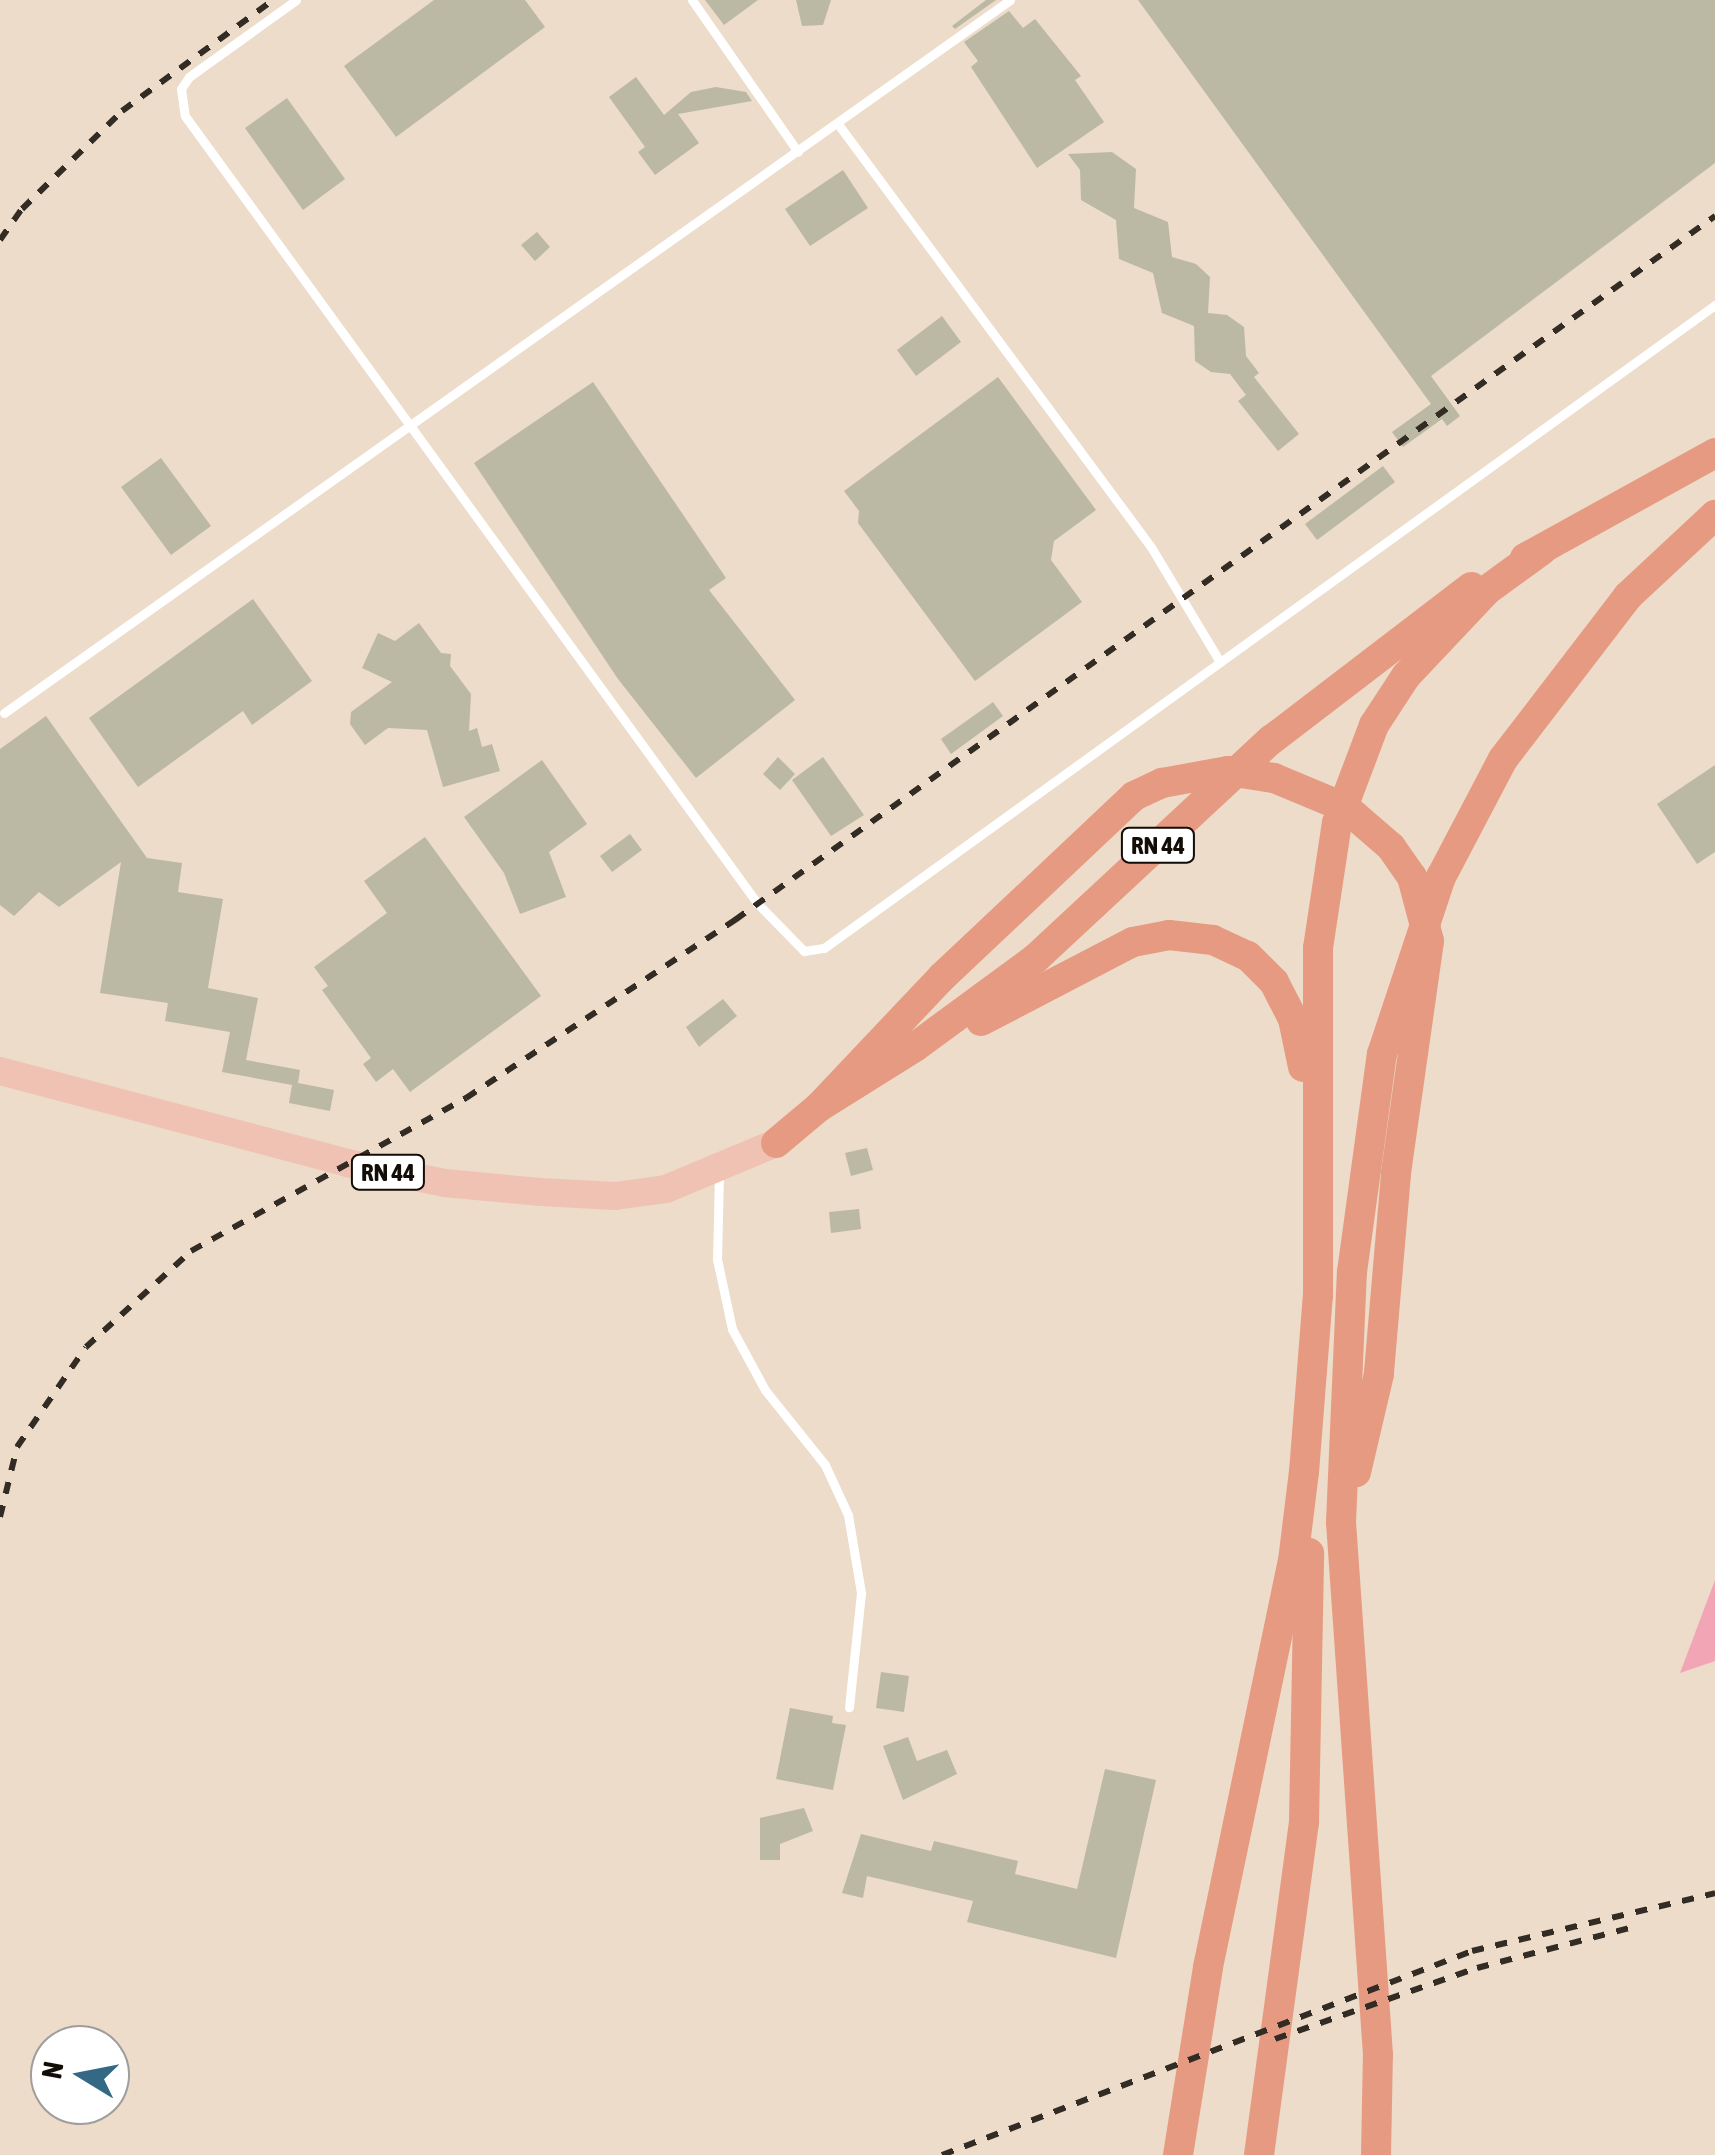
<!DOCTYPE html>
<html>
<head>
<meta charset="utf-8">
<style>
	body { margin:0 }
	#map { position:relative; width:1715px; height:2155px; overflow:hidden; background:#ecdcc9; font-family:"Asap Condensed",sans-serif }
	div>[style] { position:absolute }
	.green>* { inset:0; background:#f2a5b5 }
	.building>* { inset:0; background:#bbb9a3 }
	.lane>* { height:9px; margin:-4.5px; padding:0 4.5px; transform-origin:4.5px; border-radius:4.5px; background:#fff }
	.primary>* { height:28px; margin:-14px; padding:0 14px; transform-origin:14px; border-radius:14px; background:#f0c2b4 }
	.highway>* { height:30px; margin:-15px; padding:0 15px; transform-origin:15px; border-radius:15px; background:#e69a82 }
	.rail>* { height:6px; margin-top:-3px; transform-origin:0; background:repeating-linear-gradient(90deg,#332c24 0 12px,transparent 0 24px) }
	span { translate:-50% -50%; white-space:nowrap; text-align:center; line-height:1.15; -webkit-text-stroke:8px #fff; paint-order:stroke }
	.shield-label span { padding:2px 8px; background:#fff; border:2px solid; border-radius:8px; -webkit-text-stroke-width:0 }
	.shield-label { font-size:25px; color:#120d07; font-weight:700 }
	.north { position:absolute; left:30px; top:2025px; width:100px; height:100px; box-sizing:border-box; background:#fff; border:2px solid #a09e9c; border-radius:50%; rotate:280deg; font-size:28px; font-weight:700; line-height:40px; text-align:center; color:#120d07 }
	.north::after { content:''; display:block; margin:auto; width:35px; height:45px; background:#346985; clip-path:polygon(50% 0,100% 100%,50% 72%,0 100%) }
</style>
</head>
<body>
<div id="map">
	<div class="green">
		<div style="clip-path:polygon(1715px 1580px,1715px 1661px,1680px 1673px)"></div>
	</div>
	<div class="building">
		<div style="clip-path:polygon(434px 0,525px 0,545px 27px,396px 137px,344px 66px)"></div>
		<div style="clip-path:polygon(705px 0,758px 0,724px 25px)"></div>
		<div style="clip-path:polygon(796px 0,831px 0,823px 25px,802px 26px)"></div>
		<div style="clip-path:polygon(986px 0,996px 0,955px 29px,952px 26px)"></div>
		<div style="clip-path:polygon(1138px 0,1715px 0,1715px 163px,1431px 376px,1460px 416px,1447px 426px,1442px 419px,1403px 447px,1392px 432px,1431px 404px)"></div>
		<div style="clip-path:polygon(1009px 11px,1023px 28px,1035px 19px,1081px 76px,1075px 80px,1104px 122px,1037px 168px,971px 67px,978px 61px,964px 42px)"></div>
		<div style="clip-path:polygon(636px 77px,664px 115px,691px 92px,716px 87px,746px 92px,752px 101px,678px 114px,699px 143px,655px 175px,638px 152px,645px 147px,609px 97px)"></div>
		<div style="clip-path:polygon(287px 98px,345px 179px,303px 210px,245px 128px)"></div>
		<div style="clip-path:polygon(1112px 152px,1136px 169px,1134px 208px,1168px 222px,1172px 257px,1196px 264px,1210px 277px,1208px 313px,1227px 315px,1244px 327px,1246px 356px,1259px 373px,1254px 377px,1299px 434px,1278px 451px,1238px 401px,1246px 395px,1230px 374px,1211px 372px,1195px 361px,1194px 326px,1162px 313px,1153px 273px,1119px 259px,1116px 220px,1081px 200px,1080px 170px,1068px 154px)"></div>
		<div style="clip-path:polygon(843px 170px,868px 208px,810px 246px,785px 209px)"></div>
		<div style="clip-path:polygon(537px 232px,550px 247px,535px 261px,521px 245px)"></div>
		<div style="clip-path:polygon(942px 316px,961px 342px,916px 376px,897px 350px)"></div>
		<div style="clip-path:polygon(998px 377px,1096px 510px,1054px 541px,1051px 560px,1082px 602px,975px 681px,858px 523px,859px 511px,844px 491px)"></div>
		<div style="clip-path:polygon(593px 382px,726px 578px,709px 590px,795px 700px,696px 778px,618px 679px,474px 463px)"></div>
		<div style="clip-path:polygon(161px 458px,211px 526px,171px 555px,121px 487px)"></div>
		<div style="clip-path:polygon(1383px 466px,1395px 482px,1317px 540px,1305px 524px)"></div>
		<div style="clip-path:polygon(253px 599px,312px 681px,252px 725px,243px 711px,138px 787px,89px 718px)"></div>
		<div style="clip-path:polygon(419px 623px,441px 653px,451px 654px,450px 666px,471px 694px,469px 731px,477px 728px,482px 747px,492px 744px,500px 771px,443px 787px,427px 730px,388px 728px,365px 745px,350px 724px,351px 712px,392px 682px,362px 668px,378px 633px,395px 641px)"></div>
		<div style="clip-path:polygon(993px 702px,1003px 716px,951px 754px,941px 739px)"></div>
		<div style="clip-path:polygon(46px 716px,147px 858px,182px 863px,178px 892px,223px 899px,208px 988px,258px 998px,246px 1060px,300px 1070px,298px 1083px,334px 1090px,330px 1111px,289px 1103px,292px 1085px,222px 1072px,230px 1032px,165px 1021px,168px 1003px,100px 993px,121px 862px,59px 907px,39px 892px,14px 916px,0 905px,0 749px)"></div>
		<div style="clip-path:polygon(778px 757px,795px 774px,780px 790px,763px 774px)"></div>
		<div style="clip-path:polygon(823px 757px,864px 815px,831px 836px,792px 780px)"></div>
		<div style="clip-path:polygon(542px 760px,587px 824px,549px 852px,566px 897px,520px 914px,504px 873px,464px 817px)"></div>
		<div style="clip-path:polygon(1715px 765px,1715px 852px,1697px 864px,1657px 804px)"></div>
		<div style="clip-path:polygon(630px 834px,642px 850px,612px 872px,600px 856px)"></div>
		<div style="clip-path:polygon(425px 837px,541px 996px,410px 1092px,393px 1069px,376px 1082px,363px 1064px,371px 1058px,322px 990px,328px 986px,314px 967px,387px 913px,364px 881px)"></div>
		<div style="clip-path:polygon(723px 999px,737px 1016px,699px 1047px,686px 1027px)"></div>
		<div style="clip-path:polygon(867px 1148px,873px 1170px,851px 1176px,845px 1153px)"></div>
		<div style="clip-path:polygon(859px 1209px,861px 1229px,831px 1233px,829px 1212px)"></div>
		<div style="clip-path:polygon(881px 1672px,909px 1676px,904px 1712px,876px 1708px)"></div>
		<div style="clip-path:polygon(790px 1708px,833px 1716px,832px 1723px,846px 1725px,833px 1790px,776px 1779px)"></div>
		<div style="clip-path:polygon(908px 1737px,917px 1761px,947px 1750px,957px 1774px,903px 1800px,883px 1746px)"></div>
		<div style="clip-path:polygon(1105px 1769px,1156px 1780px,1116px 1958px,967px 1922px,973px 1901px,867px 1876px,863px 1898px,842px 1893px,861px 1834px,931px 1851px,934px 1841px,1018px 1861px,1015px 1874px,1077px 1889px)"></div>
		<div style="clip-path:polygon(804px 1808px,813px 1831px,780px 1844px,780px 1860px,760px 1860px,760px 1818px)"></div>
	</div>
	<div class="lane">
		<div style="left:296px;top:0;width:132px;rotate:144.3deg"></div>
		<div style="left:189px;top:77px;width:14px;rotate:124deg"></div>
		<div style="left:181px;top:89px;width:27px;rotate:82deg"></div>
		<div style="left:185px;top:116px;width:974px;rotate:53.98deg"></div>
		<div style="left:758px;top:904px;width:66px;rotate:45.6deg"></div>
		<div style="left:804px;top:951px;width:20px;rotate:-9deg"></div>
		<div style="left:824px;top:948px;width:1099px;rotate:-35.82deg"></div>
		<div style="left:692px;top:0;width:185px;rotate:55.1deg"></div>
		<div style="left:838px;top:124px;width:526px;rotate:53.5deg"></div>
		<div style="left:1151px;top:547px;width:134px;rotate:59deg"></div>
		<div style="left:4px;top:713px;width:1233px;rotate:-35.33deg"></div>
		<div style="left:719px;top:1173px;width:86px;rotate:91.3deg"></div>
		<div style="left:717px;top:1259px;width:72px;rotate:77.9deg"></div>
		<div style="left:732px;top:1329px;width:69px;rotate:61.6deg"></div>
		<div style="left:765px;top:1390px;width:96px;rotate:51.3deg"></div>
		<div style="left:825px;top:1465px;width:55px;rotate:65.3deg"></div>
		<div style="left:848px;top:1515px;width:79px;rotate:80.5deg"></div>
		<div style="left:861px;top:1593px;width:115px;rotate:96deg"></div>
	</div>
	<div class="primary">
		<div style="left:0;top:1071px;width:359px;rotate:14.8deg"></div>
		<div style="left:347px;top:1163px;width:100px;rotate:11.5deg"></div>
		<div style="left:445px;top:1183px;width:96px;rotate:5.4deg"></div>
		<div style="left:541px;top:1192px;width:74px;rotate:3.1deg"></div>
		<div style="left:615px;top:1196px;width:51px;rotate:-7.8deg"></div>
		<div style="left:666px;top:1189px;width:119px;rotate:-22.7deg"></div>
	</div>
	<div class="highway">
		<div style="left:1525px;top:558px;width:217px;rotate:-28.9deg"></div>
		<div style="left:981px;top:1021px;width:171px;rotate:-27.5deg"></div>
		<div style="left:1133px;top:942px;width:37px;rotate:-11deg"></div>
		<div style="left:1169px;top:935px;width:44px;rotate:6.5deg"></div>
		<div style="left:1213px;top:940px;width:38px;rotate:25deg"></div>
		<div style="left:1248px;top:956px;width:37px;rotate:45deg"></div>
		<div style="left:1274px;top:982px;width:42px;rotate:62.8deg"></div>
		<div style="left:1293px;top:1019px;width:49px;rotate:78.2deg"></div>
		<div style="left:819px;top:1107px;width:179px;rotate:-46.6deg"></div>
		<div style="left:942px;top:977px;width:264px;rotate:-43.3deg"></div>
		<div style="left:1134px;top:796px;width:31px;rotate:-25deg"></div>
		<div style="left:1162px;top:783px;width:67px;rotate:-10.3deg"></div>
		<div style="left:1228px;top:771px;width:47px;rotate:8.7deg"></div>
		<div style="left:1274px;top:778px;width:78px;rotate:22.6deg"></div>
		<div style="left:1346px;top:808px;width:60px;rotate:40.9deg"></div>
		<div style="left:1391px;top:847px;width:37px;rotate:55deg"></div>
		<div style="left:1412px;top:877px;width:66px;rotate:75.1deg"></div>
		<div style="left:1429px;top:941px;width:235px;rotate:98.1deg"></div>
		<div style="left:1396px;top:1174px;width:201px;rotate:94.9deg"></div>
		<div style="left:1379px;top:1374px;width:101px;rotate:103.2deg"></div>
		<div style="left:776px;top:1143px;width:56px;rotate:-39.9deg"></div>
		<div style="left:819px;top:1107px;width:113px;rotate:-32deg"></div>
		<div style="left:915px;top:1047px;width:150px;rotate:-36.3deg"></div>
		<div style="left:1036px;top:958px;width:321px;rotate:-42.9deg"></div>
		<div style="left:1271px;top:740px;width:252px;rotate:-37.4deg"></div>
		<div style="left:1178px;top:2155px;width:190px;rotate:-80.9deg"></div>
		<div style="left:1208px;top:1967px;width:415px;rotate:-78.2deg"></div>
		<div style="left:1293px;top:1561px;width:90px;rotate:-83deg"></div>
		<div style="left:1304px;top:1472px;width:177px;rotate:-85.5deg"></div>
		<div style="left:1318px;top:1296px;width:348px;rotate:-90deg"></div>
		<div style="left:1318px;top:948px;width:126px;rotate:-81.4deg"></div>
		<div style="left:1337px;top:823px;width:105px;rotate:-69.3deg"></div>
		<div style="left:1374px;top:725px;width:59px;rotate:-56.9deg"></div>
		<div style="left:1406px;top:676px;width:118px;rotate:-46.7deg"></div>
		<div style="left:1487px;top:590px;width:68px;rotate:-36deg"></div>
		<div style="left:1259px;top:2155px;width:336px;rotate:-82.3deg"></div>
		<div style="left:1304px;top:1822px;width:269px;rotate:-88.9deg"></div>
		<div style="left:1376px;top:2155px;width:100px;rotate:-88.9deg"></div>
		<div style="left:1378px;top:2055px;width:534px;rotate:-93.97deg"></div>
		<div style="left:1341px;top:1522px;width:250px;rotate:-87.5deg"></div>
		<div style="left:1352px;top:1272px;width:220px;rotate:-82.2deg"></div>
		<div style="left:1382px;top:1054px;width:187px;rotate:-71.6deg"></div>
		<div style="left:1441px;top:877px;width:133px;rotate:-62.3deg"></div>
		<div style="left:1503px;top:759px;width:205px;rotate:-52.5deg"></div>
		<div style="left:1628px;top:596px;width:119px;rotate:-43deg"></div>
	</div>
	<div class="rail">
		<div style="left:0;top:240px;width:38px;rotate:-55deg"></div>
		<div style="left:22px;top:209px;width:140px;rotate:-44.4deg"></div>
		<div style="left:122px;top:111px;width:187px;rotate:-36.3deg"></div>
		<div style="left:0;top:1517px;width:72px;rotate:-76.3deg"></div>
		<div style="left:17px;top:1447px;width:121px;rotate:-55.4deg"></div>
		<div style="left:86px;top:1347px;width:142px;rotate:-42.4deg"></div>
		<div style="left:191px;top:1251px;width:315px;rotate:-29.1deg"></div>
		<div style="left:466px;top:1098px;width:323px;rotate:-33.5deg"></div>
		<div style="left:735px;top:920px;width:1207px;rotate:-35.69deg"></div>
		<div style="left:1275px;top:2039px;width:214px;rotate:-19.4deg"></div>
		<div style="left:1477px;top:1968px;width:161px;rotate:-14.7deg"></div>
		<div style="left:942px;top:2155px;width:568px;rotate:-21.05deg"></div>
		<div style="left:1472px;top:1951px;width:250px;rotate:-13.4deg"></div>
	</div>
	<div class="shield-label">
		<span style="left:1158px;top:845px">RN 44</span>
		<span style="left:388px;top:1172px">RN 44</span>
	</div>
	<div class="north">N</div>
</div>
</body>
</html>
